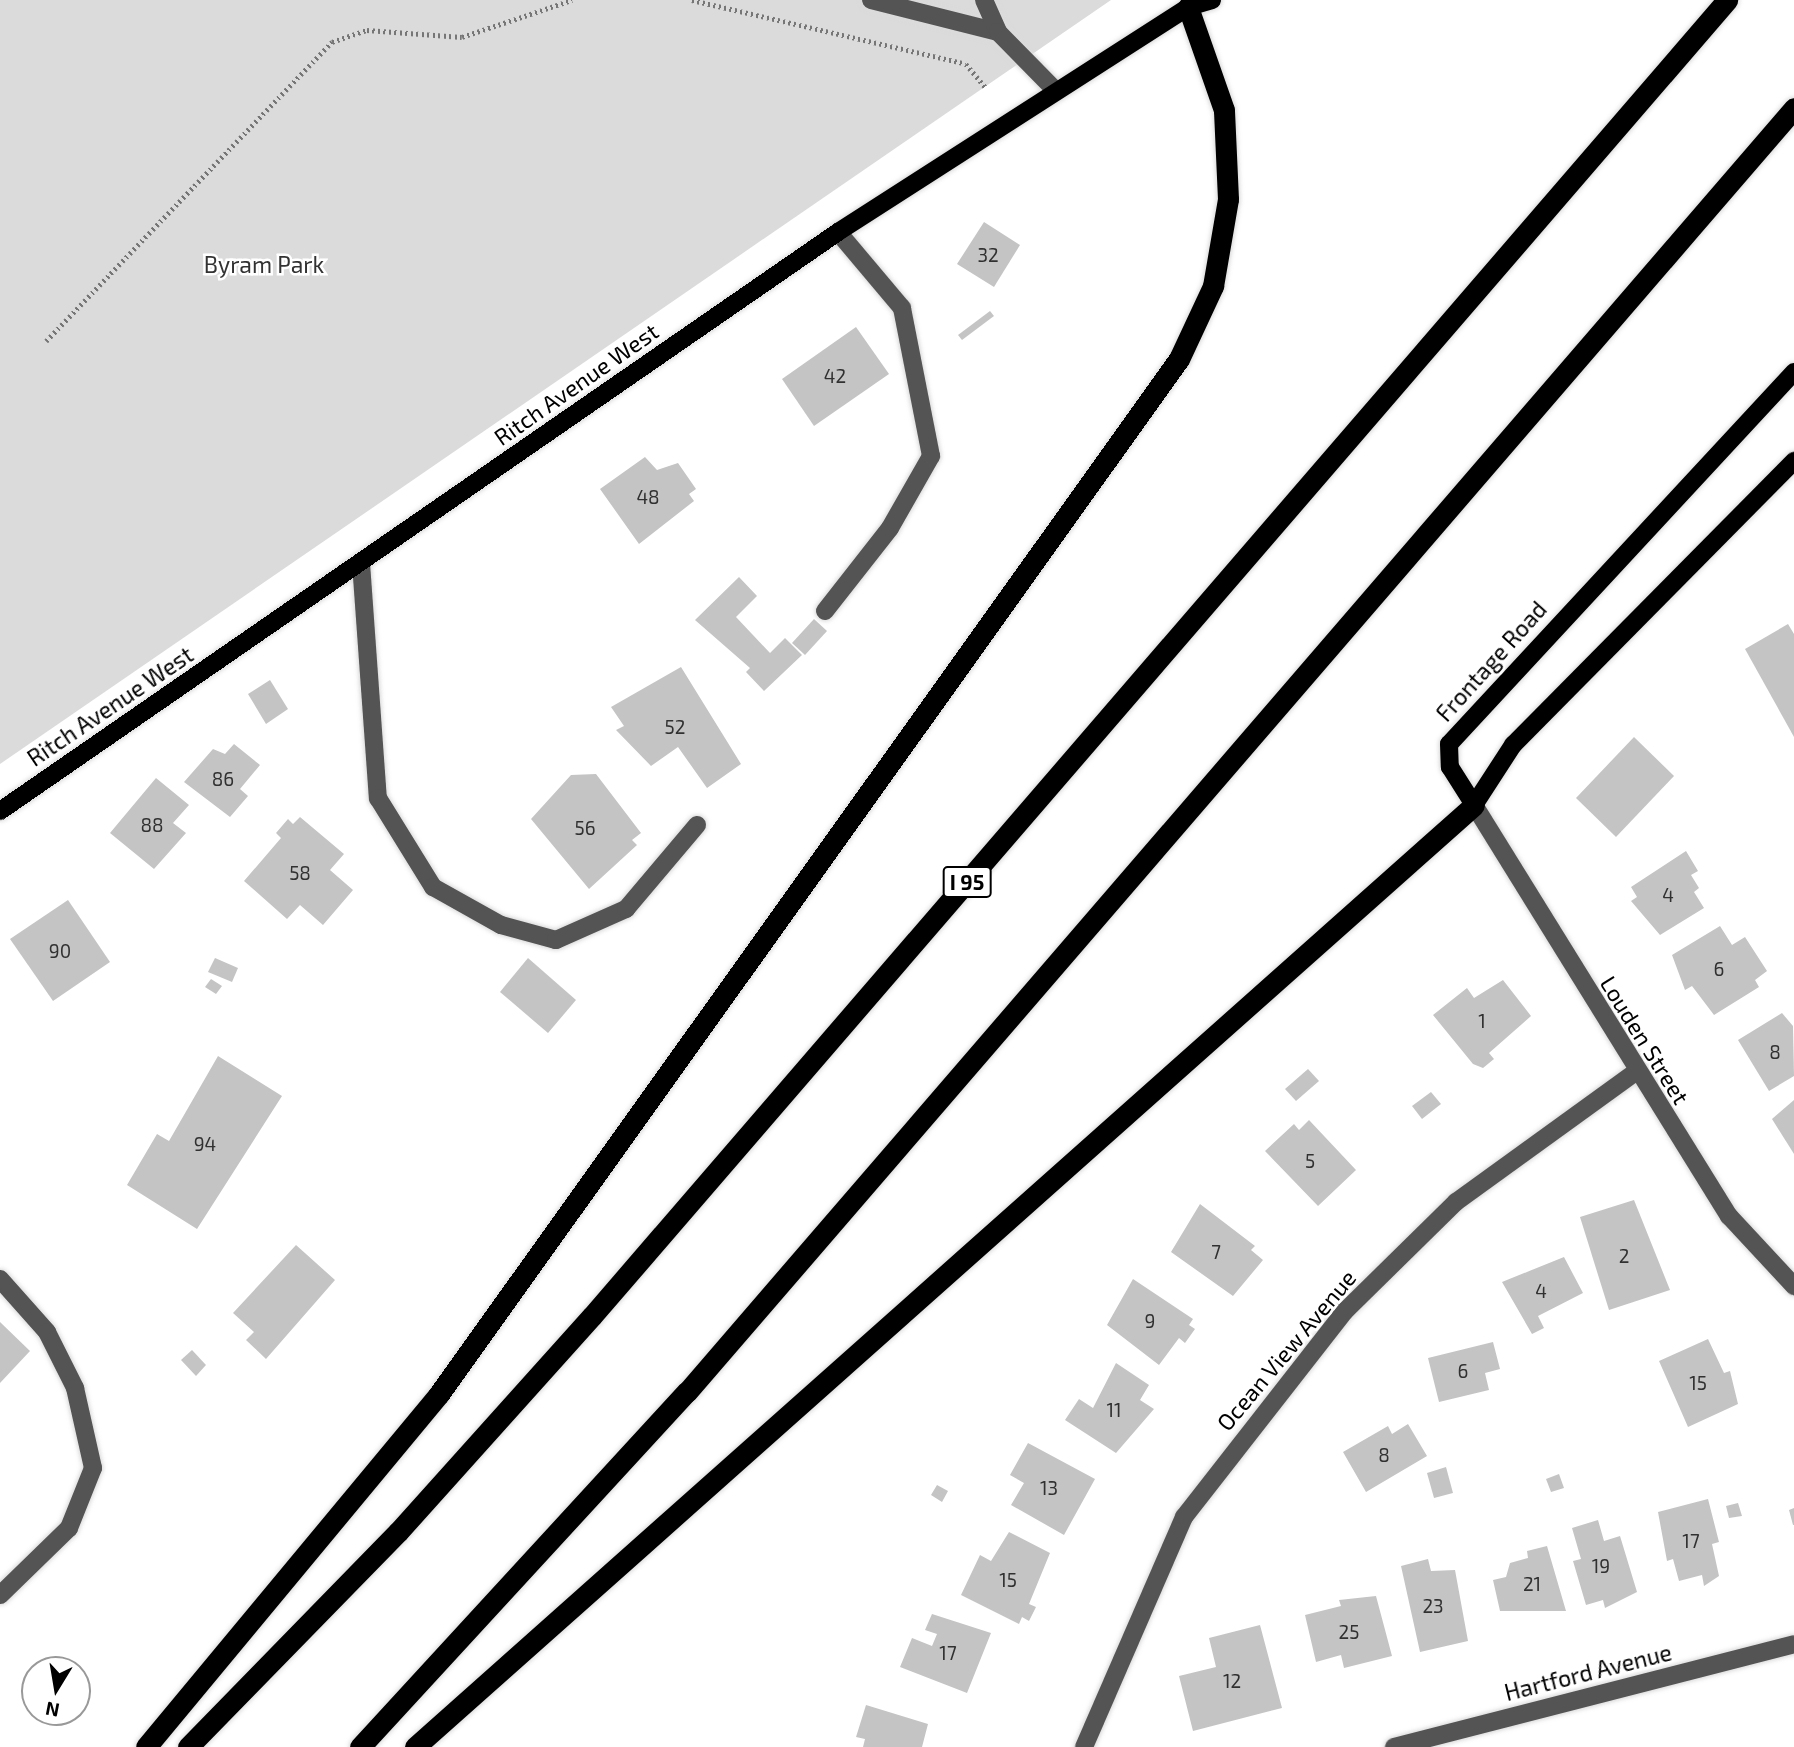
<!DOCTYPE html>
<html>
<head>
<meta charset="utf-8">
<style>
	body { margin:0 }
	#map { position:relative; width:1794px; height:1747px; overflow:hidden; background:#fff; font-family:"Exo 2",sans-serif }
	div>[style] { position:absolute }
	.green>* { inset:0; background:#dbdbdb }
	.building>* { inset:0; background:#c4c4c4 }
	.path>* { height:4.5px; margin-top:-2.25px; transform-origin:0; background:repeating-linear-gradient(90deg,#767676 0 2px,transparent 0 5.5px) }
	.roads { filter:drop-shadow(0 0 2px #dbdbdb) drop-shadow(0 0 2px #dbdbdb) }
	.minor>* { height:18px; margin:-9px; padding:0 9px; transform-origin:9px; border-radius:9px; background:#545454 }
	.major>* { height:18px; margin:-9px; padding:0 9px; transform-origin:9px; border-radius:9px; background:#000 }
	.highway>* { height:21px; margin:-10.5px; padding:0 10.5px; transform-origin:10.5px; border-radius:10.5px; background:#000 }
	span { translate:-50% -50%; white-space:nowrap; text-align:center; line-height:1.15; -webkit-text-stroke:5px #fff; paint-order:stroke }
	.number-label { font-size:19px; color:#313131 }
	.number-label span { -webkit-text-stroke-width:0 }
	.shield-label span { padding:2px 5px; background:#fff; border:2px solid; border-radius:5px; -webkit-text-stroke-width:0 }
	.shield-label { font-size:21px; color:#000; font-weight:700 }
	.park-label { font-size:23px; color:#323232 }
	.street-label { font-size:23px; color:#000 }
	.north { position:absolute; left:21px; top:1656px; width:70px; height:70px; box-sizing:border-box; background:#fff; border:2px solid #999; border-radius:50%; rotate:191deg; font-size:19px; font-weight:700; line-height:28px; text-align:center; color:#000 }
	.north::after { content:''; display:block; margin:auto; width:24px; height:32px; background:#000; clip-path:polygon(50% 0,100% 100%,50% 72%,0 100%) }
</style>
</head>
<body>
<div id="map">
	<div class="green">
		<div style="clip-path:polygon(0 0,1111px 0,0 764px)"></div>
	</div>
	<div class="building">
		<div style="clip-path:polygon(984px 222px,1020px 245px,994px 287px,957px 264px)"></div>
		<div style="clip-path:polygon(990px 311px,994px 316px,962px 340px,958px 335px)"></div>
		<div style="clip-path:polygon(856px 327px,889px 374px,814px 426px,782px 379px)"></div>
		<div style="clip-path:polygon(645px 457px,657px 470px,678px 463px,696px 489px,689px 494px,694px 501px,639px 544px,600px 489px)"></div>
		<div style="clip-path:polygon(739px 577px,757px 596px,736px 617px,770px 653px,785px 638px,802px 655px,764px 691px,746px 672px,750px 668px,695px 620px)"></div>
		<div style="clip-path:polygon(814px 619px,827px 631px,805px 655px,792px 643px)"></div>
		<div style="clip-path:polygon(1788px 624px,1794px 634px,1794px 737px,1745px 649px)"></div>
		<div style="clip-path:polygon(681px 667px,741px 764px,707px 788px,678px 747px,651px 766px,616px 730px,624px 726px,611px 707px)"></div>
		<div style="clip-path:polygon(270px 680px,288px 709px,266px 724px,248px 694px)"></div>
		<div style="clip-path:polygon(1634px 737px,1674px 776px,1616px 837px,1576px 798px)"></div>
		<div style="clip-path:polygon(234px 744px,260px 765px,240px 789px,248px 796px,230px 817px,184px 782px,213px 749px,225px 754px)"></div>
		<div style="clip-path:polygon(596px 774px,641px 833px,632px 840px,637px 845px,589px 889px,531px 819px,571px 775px)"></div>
		<div style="clip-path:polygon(156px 778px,189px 805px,173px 823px,186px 833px,154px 869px,110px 833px)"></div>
		<div style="clip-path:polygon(300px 817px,344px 854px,330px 870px,353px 890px,323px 925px,300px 905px,287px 919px,244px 881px,281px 838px,276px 833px,288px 819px,293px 824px)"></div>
		<div style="clip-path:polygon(1686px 851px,1698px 871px,1691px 875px,1699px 888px,1694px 892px,1704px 908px,1660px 935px,1631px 901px,1637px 897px,1631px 887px)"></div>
		<div style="clip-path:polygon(68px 900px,110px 962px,53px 1001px,10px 939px)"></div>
		<div style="clip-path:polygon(1720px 926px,1732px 945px,1745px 937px,1767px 971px,1755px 980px,1759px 987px,1714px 1015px,1692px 986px,1685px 990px,1672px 955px)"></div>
		<div style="clip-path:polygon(215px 958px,238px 968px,232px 982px,208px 972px)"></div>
		<div style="clip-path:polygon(528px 958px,576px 1000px,548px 1033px,500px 992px)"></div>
		<div style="clip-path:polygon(211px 979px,222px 986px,216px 994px,205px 987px)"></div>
		<div style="clip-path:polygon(1503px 980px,1531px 1016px,1489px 1053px,1494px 1059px,1483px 1068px,1473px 1064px,1433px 1015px,1467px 988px,1474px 998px)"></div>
		<div style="clip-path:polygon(1782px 1013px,1793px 1026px,1794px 1076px,1769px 1091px,1738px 1040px)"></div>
		<div style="clip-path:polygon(218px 1056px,282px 1096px,197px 1229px,127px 1185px,157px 1134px,169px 1141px)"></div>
		<div style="clip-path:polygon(1308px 1069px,1319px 1081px,1296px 1101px,1285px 1089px)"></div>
		<div style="clip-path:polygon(1431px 1092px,1441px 1104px,1422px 1119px,1412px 1106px)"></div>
		<div style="clip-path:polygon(1794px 1100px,1794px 1154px,1772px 1119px)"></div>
		<div style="clip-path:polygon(1309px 1120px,1356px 1170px,1318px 1206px,1265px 1151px,1294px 1124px,1299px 1130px)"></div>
		<div style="clip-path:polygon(1634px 1200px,1670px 1290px,1609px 1310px,1580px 1217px)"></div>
		<div style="clip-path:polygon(1200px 1204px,1255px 1246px,1251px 1250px,1263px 1260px,1233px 1296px,1171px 1252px)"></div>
		<div style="clip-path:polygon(296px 1245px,335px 1280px,266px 1359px,246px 1340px,254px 1332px,233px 1313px)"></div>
		<div style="clip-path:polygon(1564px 1257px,1583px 1293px,1538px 1316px,1544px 1328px,1532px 1334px,1502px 1282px)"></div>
		<div style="clip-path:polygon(1133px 1279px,1193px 1319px,1189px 1325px,1195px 1329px,1185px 1343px,1179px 1338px,1159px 1365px,1107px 1325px)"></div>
		<div style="clip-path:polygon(0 1322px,30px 1351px,0 1383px)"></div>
		<div style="clip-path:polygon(1708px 1339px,1724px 1373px,1730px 1371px,1738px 1404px,1688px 1427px,1659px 1361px)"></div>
		<div style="clip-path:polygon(1493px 1342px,1500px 1369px,1485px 1373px,1489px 1390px,1439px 1402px,1428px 1358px)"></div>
		<div style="clip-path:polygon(192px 1350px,206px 1365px,196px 1376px,181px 1360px)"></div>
		<div style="clip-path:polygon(1116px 1363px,1149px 1385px,1140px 1400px,1154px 1409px,1116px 1453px,1065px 1420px,1079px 1399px,1093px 1408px)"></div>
		<div style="clip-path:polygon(1408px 1424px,1427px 1456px,1366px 1492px,1343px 1452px,1388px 1426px,1392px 1434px)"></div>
		<div style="clip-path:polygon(1028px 1443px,1095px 1479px,1064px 1535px,1011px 1505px,1024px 1483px,1010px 1475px)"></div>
		<div style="clip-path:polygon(1446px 1467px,1453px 1493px,1434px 1498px,1427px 1473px)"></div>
		<div style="clip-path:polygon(1559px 1474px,1564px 1488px,1551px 1492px,1546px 1479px)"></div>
		<div style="clip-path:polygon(937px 1485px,948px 1491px,942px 1502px,931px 1495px)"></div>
		<div style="clip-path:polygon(1708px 1499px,1719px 1542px,1712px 1544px,1719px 1576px,1704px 1586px,1702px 1575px,1679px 1581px,1673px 1559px,1667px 1561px,1658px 1512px)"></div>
		<div style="clip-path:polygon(1738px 1503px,1742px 1516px,1729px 1518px,1726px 1506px)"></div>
		<div style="clip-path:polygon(1794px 1508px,1794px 1525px,1793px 1525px,1789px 1510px)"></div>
		<div style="clip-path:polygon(1598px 1520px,1604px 1541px,1620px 1536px,1637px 1592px,1605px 1608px,1603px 1600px,1586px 1605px,1573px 1561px,1581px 1559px,1572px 1528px)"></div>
		<div style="clip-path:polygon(1009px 1532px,1050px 1553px,1029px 1604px,1036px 1607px,1029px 1621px,1022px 1617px,1019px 1624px,961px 1595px,980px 1555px,991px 1561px)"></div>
		<div style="clip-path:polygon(1547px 1546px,1566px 1611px,1500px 1611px,1493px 1580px,1506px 1577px,1510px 1563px,1528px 1558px,1527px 1551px)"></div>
		<div style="clip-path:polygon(1428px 1559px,1431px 1571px,1455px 1570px,1468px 1641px,1420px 1652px,1401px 1566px)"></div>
		<div style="clip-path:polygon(1376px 1596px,1392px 1656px,1344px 1668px,1341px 1655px,1316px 1662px,1305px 1615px,1341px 1606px,1339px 1600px)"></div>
		<div style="clip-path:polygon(932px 1614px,991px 1633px,967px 1693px,900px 1667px,912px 1638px,932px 1646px,937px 1634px,925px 1630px)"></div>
		<div style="clip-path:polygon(1260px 1625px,1282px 1708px,1193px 1731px,1179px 1676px,1216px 1667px,1209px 1638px)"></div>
		<div style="clip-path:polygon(866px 1705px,928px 1724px,922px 1747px,863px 1747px,865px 1739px,856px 1737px)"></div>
	</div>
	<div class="path">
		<div style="left:692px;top:0;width:281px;rotate:13.1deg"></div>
		<div style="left:966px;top:64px;width:30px;rotate:50deg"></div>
		<div style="left:46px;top:341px;width:414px;rotate:-46.3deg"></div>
		<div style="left:332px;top:42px;width:37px;rotate:-19deg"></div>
		<div style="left:367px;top:30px;width:95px;rotate:4.2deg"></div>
		<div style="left:462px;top:37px;width:116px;rotate:-18.6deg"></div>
	</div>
	<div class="roads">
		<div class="minor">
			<div style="left:871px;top:0;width:131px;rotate:14.1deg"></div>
			<div style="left:984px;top:0;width:35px;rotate:66deg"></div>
			<div style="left:998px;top:32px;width:81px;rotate:45.5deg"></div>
			<div style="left:361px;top:563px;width:236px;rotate:85.9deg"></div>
			<div style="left:378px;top:798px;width:105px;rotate:58.3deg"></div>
			<div style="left:433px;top:887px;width:78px;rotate:29.2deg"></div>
			<div style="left:501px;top:925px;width:57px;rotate:15.3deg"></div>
			<div style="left:556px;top:940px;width:77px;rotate:-23.9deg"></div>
			<div style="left:626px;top:909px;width:110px;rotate:-49.8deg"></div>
			<div style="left:825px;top:611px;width:105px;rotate:-51.9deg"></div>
			<div style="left:890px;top:528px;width:83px;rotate:-60.3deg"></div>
			<div style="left:931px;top:456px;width:151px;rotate:-101.1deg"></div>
			<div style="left:902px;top:308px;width:99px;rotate:-130.1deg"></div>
			<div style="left:1474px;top:805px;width:484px;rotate:58.2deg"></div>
			<div style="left:1729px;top:1216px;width:96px;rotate:47.1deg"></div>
			<div style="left:0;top:1279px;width:71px;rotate:48.4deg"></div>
			<div style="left:47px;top:1332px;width:63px;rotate:63.4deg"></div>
			<div style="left:75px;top:1388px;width:82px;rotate:77.3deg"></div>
			<div style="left:93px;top:1468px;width:65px;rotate:111.8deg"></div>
			<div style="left:69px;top:1528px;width:96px;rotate:135.8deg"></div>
			<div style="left:1084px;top:1747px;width:251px;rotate:-66.5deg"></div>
			<div style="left:1184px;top:1517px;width:261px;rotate:-52deg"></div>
			<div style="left:1345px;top:1311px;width:156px;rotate:-44.5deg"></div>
			<div style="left:1456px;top:1202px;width:220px;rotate:-35.9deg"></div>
			<div style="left:1394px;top:1747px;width:413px;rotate:-14.4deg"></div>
		</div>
		<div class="major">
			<div style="left:1794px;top:372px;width:507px;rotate:132.84deg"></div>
			<div style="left:1449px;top:744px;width:23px;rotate:88deg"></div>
			<div style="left:1450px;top:767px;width:45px;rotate:57.7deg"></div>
			<div style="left:1474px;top:805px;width:72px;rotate:-57deg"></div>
			<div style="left:1513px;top:745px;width:400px;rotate:-45.3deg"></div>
			<div style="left:0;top:811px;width:1019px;rotate:-34.64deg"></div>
			<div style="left:838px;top:232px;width:416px;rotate:-32.7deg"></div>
			<div style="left:1188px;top:7px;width:25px;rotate:-16deg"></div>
		</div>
		<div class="highway">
			<div style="left:146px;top:1747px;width:459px;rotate:-50.3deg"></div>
			<div style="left:439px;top:1394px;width:1272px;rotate:-54.44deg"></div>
			<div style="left:1179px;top:359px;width:81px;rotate:-65deg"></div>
			<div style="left:1213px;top:286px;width:88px;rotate:-80.2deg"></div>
			<div style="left:1228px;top:199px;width:89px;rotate:-92.6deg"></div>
			<div style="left:1224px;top:110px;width:109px;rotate:-109.3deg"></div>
			<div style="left:188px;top:1747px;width:301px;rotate:-45.7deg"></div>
			<div style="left:398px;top:1532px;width:290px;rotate:-48.1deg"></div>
			<div style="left:592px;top:1316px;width:1738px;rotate:-49.22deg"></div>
			<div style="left:360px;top:1747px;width:483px;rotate:-47.4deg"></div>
			<div style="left:687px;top:1392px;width:1695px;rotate:-49.23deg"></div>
			<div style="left:415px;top:1747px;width:1417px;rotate:-41.65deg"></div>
		</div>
	</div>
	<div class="number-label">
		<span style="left:988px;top:255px">32</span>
		<span style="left:835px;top:376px">42</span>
		<span style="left:648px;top:497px">48</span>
		<span style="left:675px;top:727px">52</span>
		<span style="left:223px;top:779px">86</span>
		<span style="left:152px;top:825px">88</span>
		<span style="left:585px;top:828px">56</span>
		<span style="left:300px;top:873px">58</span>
		<span style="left:1668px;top:895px">4</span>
		<span style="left:60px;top:951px">90</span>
		<span style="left:1719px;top:969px">6</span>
		<span style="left:1482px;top:1021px">1</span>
		<span style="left:1775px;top:1052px">8</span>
		<span style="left:205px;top:1144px">94</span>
		<span style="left:1310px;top:1161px">5</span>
		<span style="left:1216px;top:1252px">7</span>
		<span style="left:1624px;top:1256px">2</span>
		<span style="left:1541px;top:1291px">4</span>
		<span style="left:1150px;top:1321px">9</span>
		<span style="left:1463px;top:1371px">6</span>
		<span style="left:1698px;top:1383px">15</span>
		<span style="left:1114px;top:1410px">11</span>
		<span style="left:1384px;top:1455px">8</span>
		<span style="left:1049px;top:1488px">13</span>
		<span style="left:1691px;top:1541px">17</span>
		<span style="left:1601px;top:1566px">19</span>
		<span style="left:1008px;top:1580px">15</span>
		<span style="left:1532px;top:1584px">21</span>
		<span style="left:1433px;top:1606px">23</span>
		<span style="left:1349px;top:1632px">25</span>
		<span style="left:948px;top:1653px">17</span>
		<span style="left:1232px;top:1681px">12</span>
	</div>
	<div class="shield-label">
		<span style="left:967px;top:882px">I 95</span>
	</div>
	<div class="park-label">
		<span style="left:264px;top:264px">Byram Park</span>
	</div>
	<div class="street-label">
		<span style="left:576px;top:384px;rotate:-35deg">Ritch Avenue West</span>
		<span style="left:1491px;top:661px;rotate:-48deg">Frontage Road</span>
		<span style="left:110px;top:706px;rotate:-34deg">Ritch Avenue West</span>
		<span style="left:1645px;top:1040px;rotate:58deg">Louden Street</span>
		<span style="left:1286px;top:1350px;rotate:-50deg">Ocean View Avenue</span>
		<span style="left:1588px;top:1672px;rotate:-14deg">Hartford Avenue</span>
	</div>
	<div class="north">N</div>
</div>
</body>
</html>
